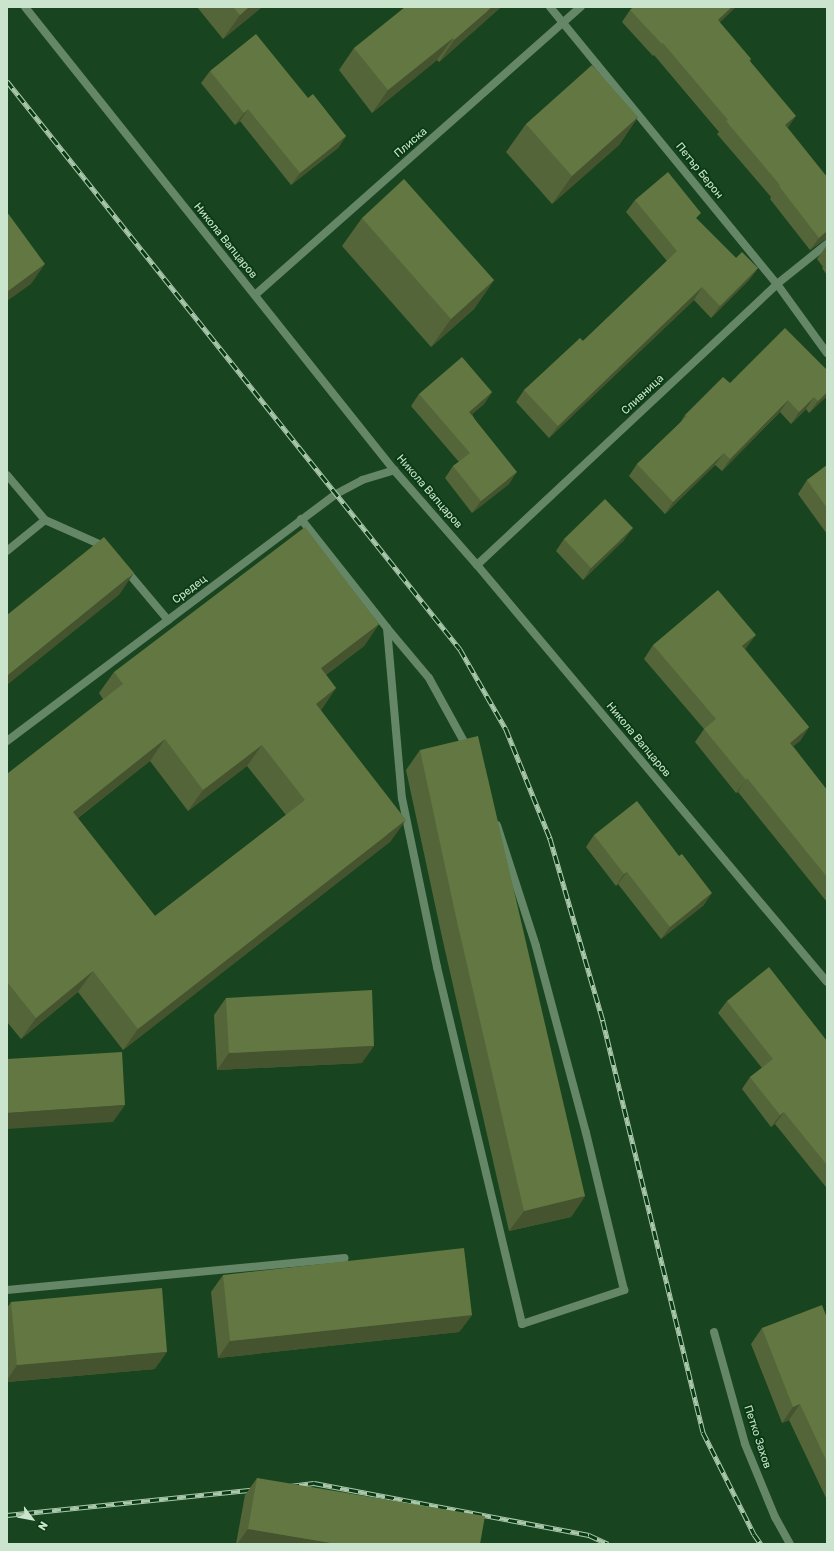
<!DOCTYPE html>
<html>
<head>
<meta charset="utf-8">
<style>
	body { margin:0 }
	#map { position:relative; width:834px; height:1551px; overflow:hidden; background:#18451f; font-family:Rubik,sans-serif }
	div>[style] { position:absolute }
	.lane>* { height:8px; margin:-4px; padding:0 4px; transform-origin:4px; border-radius:4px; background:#658768 }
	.street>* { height:8px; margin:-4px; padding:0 4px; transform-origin:4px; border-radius:4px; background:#658768 }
	.rail>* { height:4.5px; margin-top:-2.25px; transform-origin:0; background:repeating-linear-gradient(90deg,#0b3b15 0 9px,#abc8ae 0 18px); box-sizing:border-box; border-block:1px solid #abc8ae }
	.wall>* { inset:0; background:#546639 }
	.shaded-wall>* { inset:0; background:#45532e }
	.building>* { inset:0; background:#627742 }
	span { translate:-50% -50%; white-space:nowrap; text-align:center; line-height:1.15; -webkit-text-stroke:4px #0b3b15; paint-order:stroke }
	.street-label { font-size:11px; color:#cbe4cd }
	.frame { position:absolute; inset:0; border:8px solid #cbe4cd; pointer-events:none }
	.north { position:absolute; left:12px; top:1499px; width:40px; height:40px; -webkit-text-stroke:3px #0b3b15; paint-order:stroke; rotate:122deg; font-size:11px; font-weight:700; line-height:16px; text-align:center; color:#cbe4cd }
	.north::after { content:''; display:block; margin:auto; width:14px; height:18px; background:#cbe4cd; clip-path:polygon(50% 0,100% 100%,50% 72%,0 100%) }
</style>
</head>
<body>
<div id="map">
	<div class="lane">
		<div style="left:7px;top:475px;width:59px;rotate:49.8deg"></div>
		<div style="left:45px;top:520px;width:49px;rotate:140.8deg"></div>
		<div style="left:301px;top:519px;width:139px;rotate:51.7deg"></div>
		<div style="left:387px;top:628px;width:171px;rotate:85deg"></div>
		<div style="left:402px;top:798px;width:173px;rotate:78.3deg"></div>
		<div style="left:437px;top:967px;width:367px;rotate:76.6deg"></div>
		<div style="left:522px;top:1324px;width:108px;rotate:-18.4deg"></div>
		<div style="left:624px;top:1290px;width:162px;rotate:-103.6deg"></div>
		<div style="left:586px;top:1133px;width:194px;rotate:-105deg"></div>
		<div style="left:536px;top:946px;width:127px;rotate:-107.9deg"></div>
		<div style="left:45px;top:520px;width:67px;rotate:23.9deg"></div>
		<div style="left:125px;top:569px;width:67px;rotate:49.9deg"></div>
		<div style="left:387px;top:628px;width:65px;rotate:50deg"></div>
		<div style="left:429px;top:678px;width:81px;rotate:61.2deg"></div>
		<div style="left:7px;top:1290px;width:339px;rotate:-5.4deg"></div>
	</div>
	<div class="street">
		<div style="left:25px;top:7px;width:592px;rotate:51.45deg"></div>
		<div style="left:394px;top:470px;width:126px;rotate:48.9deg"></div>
		<div style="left:477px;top:565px;width:544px;rotate:49.99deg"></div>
		<div style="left:550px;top:7px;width:358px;rotate:50.7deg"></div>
		<div style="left:777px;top:284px;width:85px;rotate:54.1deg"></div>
		<div style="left:255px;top:295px;width:435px;rotate:-41.5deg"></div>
		<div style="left:477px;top:565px;width:411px;rotate:-43.1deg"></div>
		<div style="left:777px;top:284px;width:64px;rotate:-38.7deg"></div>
		<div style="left:7px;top:741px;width:411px;rotate:-36.9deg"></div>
		<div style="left:336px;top:494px;width:30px;rotate:-28deg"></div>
		<div style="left:362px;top:480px;width:34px;rotate:-17deg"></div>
		<div style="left:714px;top:1332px;width:116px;rotate:74.5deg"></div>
		<div style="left:745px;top:1444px;width:79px;rotate:67.7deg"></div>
		<div style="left:775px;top:1517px;width:31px;rotate:61deg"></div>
	</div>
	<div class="rail">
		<div style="left:7px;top:81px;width:727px;rotate:51.43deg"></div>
		<div style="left:460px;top:649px;width:92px;rotate:60.1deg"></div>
		<div style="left:506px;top:729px;width:118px;rotate:68deg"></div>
		<div style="left:550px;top:838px;width:191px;rotate:73.8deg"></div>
		<div style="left:603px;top:1021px;width:423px;rotate:76.3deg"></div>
		<div style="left:703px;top:1432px;width:114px;rotate:63.4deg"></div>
		<div style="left:754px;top:1534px;width:12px;rotate:55deg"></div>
		<div style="left:290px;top:1486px;width:24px;rotate:-7deg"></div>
		<div style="left:314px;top:1483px;width:280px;rotate:10.7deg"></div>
		<div style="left:589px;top:1535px;width:21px;rotate:25deg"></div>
		<div style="left:7px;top:1515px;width:254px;rotate:-5.9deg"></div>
	</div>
	<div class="wall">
		<div style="clip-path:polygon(197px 7px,262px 7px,223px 39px)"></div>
		<div style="clip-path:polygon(501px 7px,439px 62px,437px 60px,372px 113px,339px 70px,354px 48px)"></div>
		<div style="clip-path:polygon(630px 10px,720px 23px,751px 59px,750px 61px,788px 128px,827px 177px,827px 239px,824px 240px,810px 250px,770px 199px,771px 197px,717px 134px,719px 132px,654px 55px,653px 56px,622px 22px)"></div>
		<div style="clip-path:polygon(210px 71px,308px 98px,346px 136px,338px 148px,291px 185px,240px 121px,235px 125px,201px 83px)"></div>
		<div style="clip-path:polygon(638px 117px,619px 145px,552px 204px,506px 152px,526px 124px)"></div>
		<div style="clip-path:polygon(635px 200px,697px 219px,736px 258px,758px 268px,749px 280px,711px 318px,694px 300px,549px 438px,516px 402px,524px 390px,583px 341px,667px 261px,626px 212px)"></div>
		<div style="clip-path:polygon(362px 218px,494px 280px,474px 309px,431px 347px,342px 246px)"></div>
		<div style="clip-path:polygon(827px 245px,827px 275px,822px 268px,823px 267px,817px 259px)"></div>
		<div style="clip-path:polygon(827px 370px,827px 396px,809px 413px,806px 409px,791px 424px,780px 412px,722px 471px,715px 465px,665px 514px,629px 476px,637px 464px,680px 423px,685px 415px,730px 383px)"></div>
		<div style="clip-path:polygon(492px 392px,484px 404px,472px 414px,509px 484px,472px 513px,445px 478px,453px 466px,459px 462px,411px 406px,419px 394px)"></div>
		<div style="clip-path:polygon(827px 465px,827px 534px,798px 494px,807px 480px)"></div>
		<div style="clip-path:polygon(564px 539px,624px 540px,583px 580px,556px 551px)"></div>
		<div style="clip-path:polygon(evenodd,379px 624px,364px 646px,326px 675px,336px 688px,321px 710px,391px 841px,123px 1050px,78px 992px,21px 1039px,7px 1022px,7px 774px,103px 699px,99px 693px,114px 672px,379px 624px,150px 761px,188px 811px,247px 766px,286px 815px,155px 916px,78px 818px,150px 761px)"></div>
		<div style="clip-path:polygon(653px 645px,746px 648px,745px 649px,809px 727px,800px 741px,793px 746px,827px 790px,827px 902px,738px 792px,736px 793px,695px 742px,704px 729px,644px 659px)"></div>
		<div style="clip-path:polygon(420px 750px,585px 1196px,571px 1217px,509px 1231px,442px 937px,406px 770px)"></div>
		<div style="clip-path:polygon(594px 835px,704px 905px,661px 939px,618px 884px,616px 886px,586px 847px)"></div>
		<div style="clip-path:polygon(226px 998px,362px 1063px,217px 1070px,214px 1015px)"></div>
		<div style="clip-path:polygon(727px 1001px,827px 1041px,827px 1186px,826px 1187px,775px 1124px,771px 1127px,742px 1089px,750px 1077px,762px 1068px,718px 1013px)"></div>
		<div style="clip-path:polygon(223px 1275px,472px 1315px,459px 1332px,218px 1358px,211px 1292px)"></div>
		<div style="clip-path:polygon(11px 1302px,155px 1369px,7px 1382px,7px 1308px)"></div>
		<div style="clip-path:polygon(827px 1318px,827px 1500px,789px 1420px,782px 1423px,751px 1344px,762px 1328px)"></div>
		<div style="clip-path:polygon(257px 1478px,480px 1544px,236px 1544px,245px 1495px)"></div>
	</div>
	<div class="shaded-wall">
		<div style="clip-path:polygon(249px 7px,262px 7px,223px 39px,240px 15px)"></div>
		<div style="clip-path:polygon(492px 7px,501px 7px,439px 62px,454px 40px)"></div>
		<div style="clip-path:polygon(732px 7px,736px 7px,709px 33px,718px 20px)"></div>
		<div style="clip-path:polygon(453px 38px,437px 60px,372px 113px,388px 90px)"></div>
		<div style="clip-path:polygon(248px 109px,240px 121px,235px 125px,244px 113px)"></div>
		<div style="clip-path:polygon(796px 116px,787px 129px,785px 125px)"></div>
		<div style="clip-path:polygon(638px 117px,619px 145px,552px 204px,572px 176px)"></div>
		<div style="clip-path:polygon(346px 136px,338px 148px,291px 185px,300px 173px)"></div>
		<div style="clip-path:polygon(827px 231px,827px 239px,824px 240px,810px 250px,819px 238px)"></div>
		<div style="clip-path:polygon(45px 264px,31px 284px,7px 301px,7px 292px)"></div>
		<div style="clip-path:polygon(758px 268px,749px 280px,711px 318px,720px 306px)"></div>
		<div style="clip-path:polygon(494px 280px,474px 309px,431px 347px,451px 319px)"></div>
		<div style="clip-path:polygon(702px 287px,694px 300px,549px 438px,558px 426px)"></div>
		<div style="clip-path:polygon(492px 392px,484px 404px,461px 424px,469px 412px)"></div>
		<div style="clip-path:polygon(827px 392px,827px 396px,809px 413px,818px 401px)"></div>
		<div style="clip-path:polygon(814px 397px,806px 409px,791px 424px,799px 412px)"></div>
		<div style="clip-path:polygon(788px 400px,780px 412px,722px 471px,730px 459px)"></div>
		<div style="clip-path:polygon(724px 453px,715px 465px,665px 514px,673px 502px)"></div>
		<div style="clip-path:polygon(517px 472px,509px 484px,472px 513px,481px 501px)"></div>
		<div style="clip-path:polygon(633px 528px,624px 540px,583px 580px,591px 568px)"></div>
		<div style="clip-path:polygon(134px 573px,119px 595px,7px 685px,7px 676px)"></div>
		<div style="clip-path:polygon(379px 624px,364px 646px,306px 690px,321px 668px)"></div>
		<div style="clip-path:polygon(756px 635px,746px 648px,733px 660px,742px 646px)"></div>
		<div style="clip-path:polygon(336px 688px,321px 710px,301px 725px,316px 704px)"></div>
		<div style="clip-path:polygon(809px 727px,800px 741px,781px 756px,790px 743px)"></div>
		<div style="clip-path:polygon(165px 739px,150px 761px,58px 833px,73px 812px)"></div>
		<div style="clip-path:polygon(262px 745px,247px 766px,188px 811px,203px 790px)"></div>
		<div style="clip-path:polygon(747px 778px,738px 792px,736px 793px,746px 780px)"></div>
		<div style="clip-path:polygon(406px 820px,391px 841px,123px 1050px,138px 1029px)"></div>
		<div style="clip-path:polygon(627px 872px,618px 884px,616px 886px,624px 874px)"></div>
		<div style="clip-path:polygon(712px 893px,704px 905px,661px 939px,670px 927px)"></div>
		<div style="clip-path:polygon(93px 971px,78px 992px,21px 1039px,36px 1018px)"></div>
		<div style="clip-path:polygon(374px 1046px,362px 1063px,217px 1070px,229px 1053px)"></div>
		<div style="clip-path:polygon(125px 1105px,113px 1122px,7px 1129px,7px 1113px)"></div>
		<div style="clip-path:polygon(784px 1112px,775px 1124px,771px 1127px,780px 1115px)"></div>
		<div style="clip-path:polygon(585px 1196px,571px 1217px,509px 1231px,524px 1211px)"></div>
		<div style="clip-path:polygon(472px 1315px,459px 1332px,218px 1358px,230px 1341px)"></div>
		<div style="clip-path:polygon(167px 1352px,155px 1369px,7px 1382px,7px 1380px,17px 1365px)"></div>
		<div style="clip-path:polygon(800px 1404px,789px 1420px,782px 1423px,793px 1407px)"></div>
		<div style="clip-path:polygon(248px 1529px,337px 1544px,237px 1544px)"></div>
	</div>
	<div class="building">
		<div style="clip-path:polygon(233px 7px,249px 7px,240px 15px)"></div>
		<div style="clip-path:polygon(405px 7px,492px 7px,454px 40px,453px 38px,388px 90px,354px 48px)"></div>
		<div style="clip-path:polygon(633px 7px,732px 7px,718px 20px,751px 59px,749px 60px,796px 116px,785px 125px,827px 177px,827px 231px,819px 238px,779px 186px,780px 185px,726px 121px,728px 120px,663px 43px,662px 44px,630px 10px)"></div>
		<div style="clip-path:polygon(256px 34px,308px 98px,313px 94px,346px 136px,300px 173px,248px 109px,244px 113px,210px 71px)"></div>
		<div style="clip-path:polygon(592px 65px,638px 117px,572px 176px,526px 124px)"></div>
		<div style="clip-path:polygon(668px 172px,701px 213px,696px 218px,736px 258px,742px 252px,758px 268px,720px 306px,702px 287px,558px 426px,524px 390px,580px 338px,583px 341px,677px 251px,635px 200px)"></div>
		<div style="clip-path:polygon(404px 179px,494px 280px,451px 319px,362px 218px)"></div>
		<div style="clip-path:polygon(7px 212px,45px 264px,7px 292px)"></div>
		<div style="clip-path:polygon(785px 328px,827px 370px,827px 392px,818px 401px,814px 397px,799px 412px,788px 400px,730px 459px,724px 453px,673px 502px,637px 464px,687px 416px,685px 415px,723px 377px,730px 383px)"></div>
		<div style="clip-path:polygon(462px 357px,492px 392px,469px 412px,517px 472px,481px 501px,453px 466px,470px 453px,419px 394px)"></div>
		<div style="clip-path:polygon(827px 465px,827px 508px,807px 480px)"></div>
		<div style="clip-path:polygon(605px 499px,633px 528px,591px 568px,564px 539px)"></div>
		<div style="clip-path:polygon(evenodd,305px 527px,379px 624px,321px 668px,336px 688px,316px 704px,406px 820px,138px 1029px,93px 971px,36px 1018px,7px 982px,7px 774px,123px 684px,114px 672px,305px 527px,165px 739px,203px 790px,262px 745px,305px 800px,155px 916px,73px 812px,165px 739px)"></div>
		<div style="clip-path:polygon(104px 537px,134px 573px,7px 676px,7px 615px)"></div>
		<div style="clip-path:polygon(718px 590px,756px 635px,742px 646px,809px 727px,790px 743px,827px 790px,827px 877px,747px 778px,746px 780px,704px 729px,716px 719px,653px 645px)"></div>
		<div style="clip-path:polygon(478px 736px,585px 1196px,524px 1211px,456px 917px,420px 750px)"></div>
		<div style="clip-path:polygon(637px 801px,679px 856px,682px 854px,712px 893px,670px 927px,627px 872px,624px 874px,594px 835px)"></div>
		<div style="clip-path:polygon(769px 967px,827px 1041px,827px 1165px,784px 1112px,780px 1115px,750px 1077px,773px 1059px,727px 1001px)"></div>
		<div style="clip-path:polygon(372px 990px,374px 1046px,229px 1053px,226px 998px)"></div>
		<div style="clip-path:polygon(122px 1052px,125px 1105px,7px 1113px,7px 1059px)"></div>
		<div style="clip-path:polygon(464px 1248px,472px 1315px,230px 1341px,223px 1275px)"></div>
		<div style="clip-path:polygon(162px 1288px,167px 1352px,17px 1365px,11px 1302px)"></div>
		<div style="clip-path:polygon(822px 1305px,827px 1318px,827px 1462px,800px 1404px,793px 1407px,762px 1328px)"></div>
		<div style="clip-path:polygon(257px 1478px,485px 1516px,480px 1544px,337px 1544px,248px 1529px)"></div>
	</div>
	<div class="street-label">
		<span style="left:411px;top:143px;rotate:-41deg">Плиска</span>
		<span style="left:699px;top:171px;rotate:51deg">Петър Берон</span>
		<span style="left:225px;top:241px;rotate:51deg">Никола Вапцаров</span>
		<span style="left:643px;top:395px;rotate:-43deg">Сливница</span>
		<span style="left:429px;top:492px;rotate:49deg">Никола Вапцаров</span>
		<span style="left:190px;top:590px;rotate:-37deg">Средец</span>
		<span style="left:638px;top:740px;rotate:50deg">Никола Вапцаров</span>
		<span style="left:757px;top:1437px;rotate:72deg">Петко Захов</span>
	</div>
	<div class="frame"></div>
	<div class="north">N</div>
</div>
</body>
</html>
